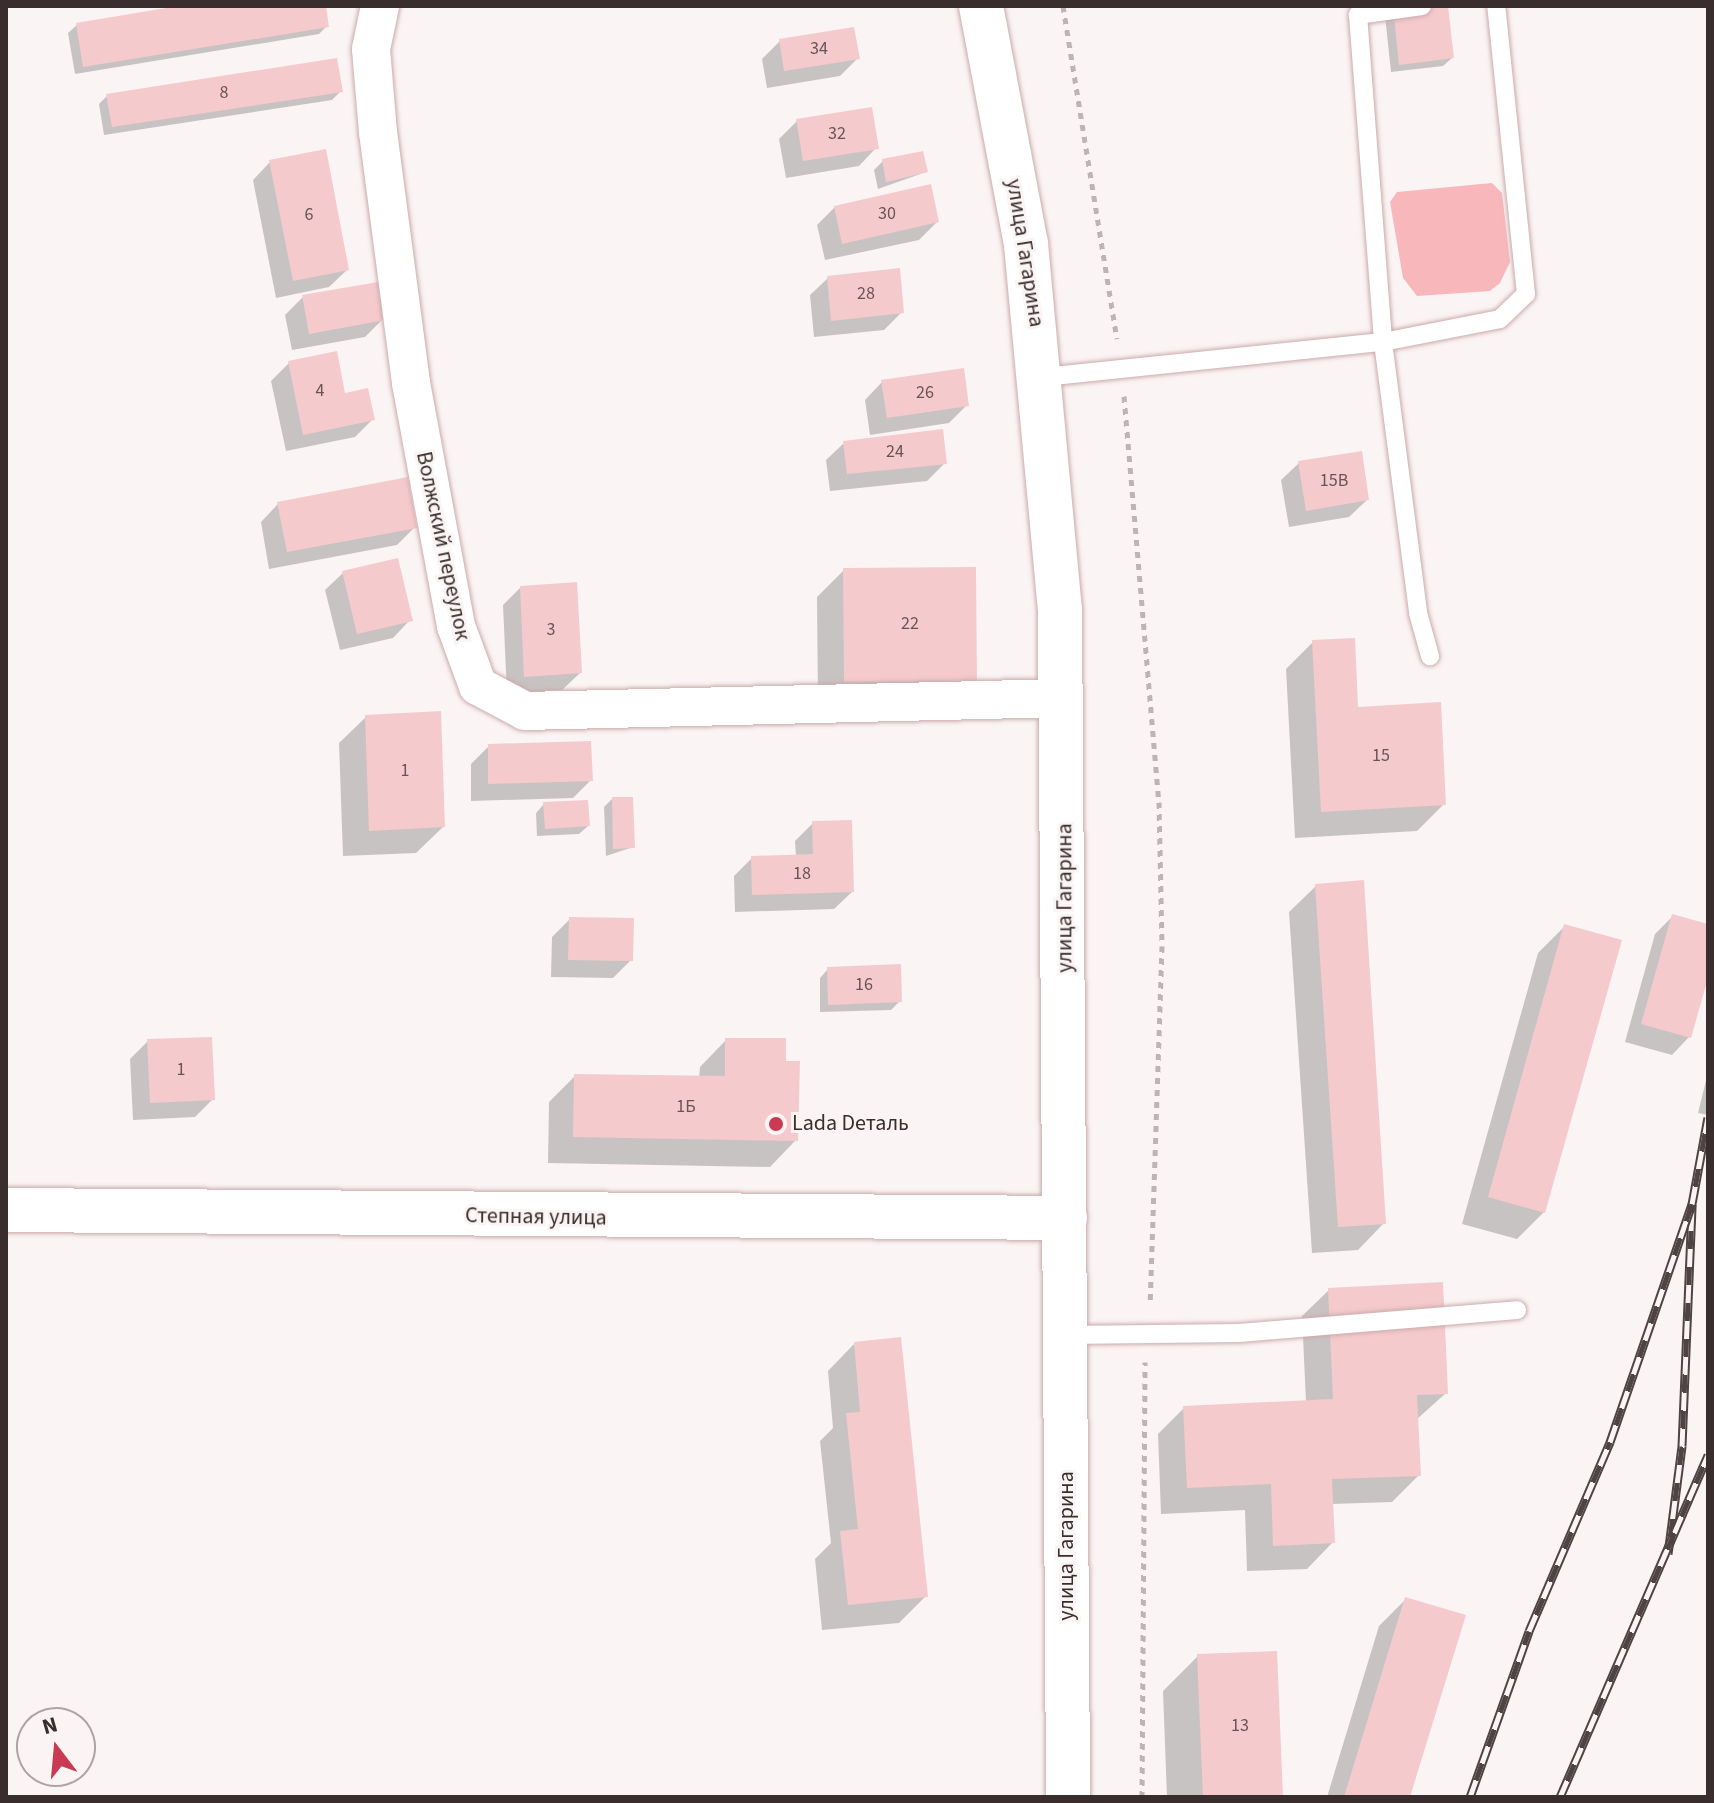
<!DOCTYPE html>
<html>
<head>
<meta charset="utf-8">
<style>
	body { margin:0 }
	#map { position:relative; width:1714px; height:1803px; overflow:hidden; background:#fbf4f4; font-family:"Source Sans 3",sans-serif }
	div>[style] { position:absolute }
	.green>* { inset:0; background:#f8b7bb }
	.shadow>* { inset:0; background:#0003 }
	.building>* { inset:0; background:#f5cacc }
	.path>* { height:5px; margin-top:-2.5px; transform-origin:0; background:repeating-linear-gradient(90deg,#bdb5b5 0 6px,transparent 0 12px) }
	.roads { filter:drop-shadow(0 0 2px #cbaaab) drop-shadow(0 0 2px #cbaaab) }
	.service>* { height:18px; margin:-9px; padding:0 9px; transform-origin:9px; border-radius:9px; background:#fff }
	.minor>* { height:38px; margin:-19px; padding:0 19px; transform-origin:19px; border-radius:19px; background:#fff }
	.tertiary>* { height:44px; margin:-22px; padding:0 22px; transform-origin:22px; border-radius:22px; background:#fff }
	.rail>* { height:9px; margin-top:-4.5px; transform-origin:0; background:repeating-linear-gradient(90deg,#fbf4f4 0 18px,#4f4343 0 36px); box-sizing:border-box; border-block:2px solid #4f4343 }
	.dots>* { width:22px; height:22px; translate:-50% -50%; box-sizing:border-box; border:4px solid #fbf4f4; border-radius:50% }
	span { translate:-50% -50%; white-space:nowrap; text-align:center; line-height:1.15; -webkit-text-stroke:6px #fbf4f4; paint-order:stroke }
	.number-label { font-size:18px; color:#695455 }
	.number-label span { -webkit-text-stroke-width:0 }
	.street-label { font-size:22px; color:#3a2d2d }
	.poi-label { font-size:22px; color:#3a2d2d }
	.left { translate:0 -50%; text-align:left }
	.frame { position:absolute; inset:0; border:8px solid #3a2d2d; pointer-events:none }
	.north { position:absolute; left:16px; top:1707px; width:80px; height:80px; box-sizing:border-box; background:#fbf4f4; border:2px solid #aea4a4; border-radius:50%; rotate:344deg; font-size:22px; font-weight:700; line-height:32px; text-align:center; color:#3a2d2d }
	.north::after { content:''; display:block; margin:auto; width:28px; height:36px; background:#ca3a53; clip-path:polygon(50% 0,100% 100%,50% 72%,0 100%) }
</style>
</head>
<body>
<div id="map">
	<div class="green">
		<div style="clip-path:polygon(1492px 183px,1502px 193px,1510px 262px,1500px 283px,1490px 291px,1417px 296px,1403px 278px,1390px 202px,1397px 192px)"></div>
	</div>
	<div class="shadow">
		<div style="clip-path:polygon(190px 6px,324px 6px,327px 26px,319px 34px,75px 74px,68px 33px,77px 25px)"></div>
		<div style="clip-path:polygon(1384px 6px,1446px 6px,1452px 58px,1443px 66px,1391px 72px)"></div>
		<div style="clip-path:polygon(780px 41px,858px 58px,840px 76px,767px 88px,762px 59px)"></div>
		<div style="clip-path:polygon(341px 91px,332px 100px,104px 135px,99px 104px,107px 96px)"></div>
		<div style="clip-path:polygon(797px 121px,876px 148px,859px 166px,786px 178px,779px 139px)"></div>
		<div style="clip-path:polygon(883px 161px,926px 172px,878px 189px,874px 170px)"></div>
		<div style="clip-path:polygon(270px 162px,347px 270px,329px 287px,276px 298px,253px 180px)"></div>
		<div style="clip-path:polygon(835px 207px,937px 222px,919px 240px,825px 260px,817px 225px)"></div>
		<div style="clip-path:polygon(828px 278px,902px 312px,884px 330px,814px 337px,810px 295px)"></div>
		<div style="clip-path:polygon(303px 297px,383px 319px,365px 337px,292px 350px,285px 315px)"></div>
		<div style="clip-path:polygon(289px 363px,344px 396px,373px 419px,355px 437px,286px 451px,271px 381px)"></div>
		<div style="clip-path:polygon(882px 382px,966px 406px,949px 423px,870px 435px,865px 400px)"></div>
		<div style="clip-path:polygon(844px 443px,945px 463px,927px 481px,830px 491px,826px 460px)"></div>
		<div style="clip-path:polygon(1299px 463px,1367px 500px,1349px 517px,1289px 527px,1281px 480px)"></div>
		<div style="clip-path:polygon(278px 504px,415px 527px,397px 545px,269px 569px,261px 522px)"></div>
		<div style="clip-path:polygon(844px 570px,975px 680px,949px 706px,818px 708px,817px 597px)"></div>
		<div style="clip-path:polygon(343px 573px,410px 620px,393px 638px,340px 650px,325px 590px)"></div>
		<div style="clip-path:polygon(520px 588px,580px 673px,562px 690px,507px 694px,503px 605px)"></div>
		<div style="clip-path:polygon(1313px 642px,1356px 709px,1444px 804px,1417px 831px,1295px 838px,1286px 669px)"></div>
		<div style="clip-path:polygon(366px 717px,443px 827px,416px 853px,343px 856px,339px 743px)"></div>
		<div style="clip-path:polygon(489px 746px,591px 780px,573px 798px,471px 801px,471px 764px)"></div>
		<div style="clip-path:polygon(612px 799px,633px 847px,606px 856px,604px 807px)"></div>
		<div style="clip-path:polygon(544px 804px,588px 826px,579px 834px,537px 836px,536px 813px)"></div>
		<div style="clip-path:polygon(813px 823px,852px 892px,834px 909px,735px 912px,734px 876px,752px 858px,796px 857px,795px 841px)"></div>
		<div style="clip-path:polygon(1316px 886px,1384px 1223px,1358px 1250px,1312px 1253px,1289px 912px)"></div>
		<div style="clip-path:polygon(1673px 916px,1708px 926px,1708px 971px,1689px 1037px,1672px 1055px,1625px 1042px,1655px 934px)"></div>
		<div style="clip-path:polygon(570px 919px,631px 960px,613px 978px,551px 977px,552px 937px)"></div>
		<div style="clip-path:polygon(1564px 927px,1544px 1212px,1517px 1239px,1462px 1224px,1538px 953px)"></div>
		<div style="clip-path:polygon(828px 969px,900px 1001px,891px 1010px,820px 1012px,820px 978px)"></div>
		<div style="clip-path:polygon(726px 1040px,784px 1063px,796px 1140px,770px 1167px,548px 1163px,549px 1102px,575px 1076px,699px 1078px,700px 1067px)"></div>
		<div style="clip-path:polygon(148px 1041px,213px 1099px,195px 1117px,133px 1120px,130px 1059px)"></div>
		<div style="clip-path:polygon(1708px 1072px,1708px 1115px,1698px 1113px)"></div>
		<div style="clip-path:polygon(1329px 1290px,1446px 1393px,1416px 1420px,1419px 1475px,1392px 1502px,1332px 1504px,1333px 1542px,1307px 1569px,1247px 1571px,1245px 1510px,1161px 1514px,1158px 1434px,1184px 1408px,1306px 1402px,1302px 1316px)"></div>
		<div style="clip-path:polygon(854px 1344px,926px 1596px,899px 1623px,822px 1630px,815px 1559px,831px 1543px,820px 1441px,833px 1428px,828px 1371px)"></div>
		<div style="clip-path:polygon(1405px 1600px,1408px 1797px,1327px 1797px,1379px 1626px)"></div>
		<div style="clip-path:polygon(1198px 1656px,1281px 1797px,1167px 1797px,1163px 1691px)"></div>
	</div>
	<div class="building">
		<div style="clip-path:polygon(178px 6px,326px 6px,329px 27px,83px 67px,76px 23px)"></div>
		<div style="clip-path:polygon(1393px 6px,1448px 6px,1454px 58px,1399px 65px)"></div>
		<div style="clip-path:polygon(854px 27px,860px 59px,784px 71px,779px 39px)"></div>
		<div style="clip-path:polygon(337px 58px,343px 92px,112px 127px,106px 94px)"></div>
		<div style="clip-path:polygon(872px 107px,879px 149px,803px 161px,796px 119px)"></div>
		<div style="clip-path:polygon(326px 149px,349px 270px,293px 281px,269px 160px)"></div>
		<div style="clip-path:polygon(923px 151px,928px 172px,886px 182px,882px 159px)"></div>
		<div style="clip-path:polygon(931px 184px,939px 222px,842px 244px,834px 206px)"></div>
		<div style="clip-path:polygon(900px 268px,904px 313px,831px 321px,827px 276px)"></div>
		<div style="clip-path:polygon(378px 282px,385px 320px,309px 334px,302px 295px)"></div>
		<div style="clip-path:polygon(337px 351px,345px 393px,368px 388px,375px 420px,303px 435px,288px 361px)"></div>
		<div style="clip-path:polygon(964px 368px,969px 406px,887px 418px,881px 380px)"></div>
		<div style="clip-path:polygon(943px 429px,947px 464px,847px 474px,843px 441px)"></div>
		<div style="clip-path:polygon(1362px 451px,1369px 500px,1306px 511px,1298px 461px)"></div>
		<div style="clip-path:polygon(408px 477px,417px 528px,287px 552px,277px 502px)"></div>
		<div style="clip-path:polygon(398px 558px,413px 621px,357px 634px,342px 571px)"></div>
		<div style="clip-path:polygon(976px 567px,977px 681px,844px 682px,843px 568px)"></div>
		<div style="clip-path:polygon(577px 582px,582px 673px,524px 677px,520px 586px)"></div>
		<div style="clip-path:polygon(1355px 638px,1358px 707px,1441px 702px,1446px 805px,1321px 812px,1312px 640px)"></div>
		<div style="clip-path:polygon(441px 711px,445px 827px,369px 831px,365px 715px)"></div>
		<div style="clip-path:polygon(591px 741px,593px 781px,488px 784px,488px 744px)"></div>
		<div style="clip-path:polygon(612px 797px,633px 797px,635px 848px,613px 849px)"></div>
		<div style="clip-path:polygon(588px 800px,590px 826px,545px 829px,543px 802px)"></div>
		<div style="clip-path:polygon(852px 820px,854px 892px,752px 895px,751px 856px,813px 854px,812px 821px)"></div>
		<div style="clip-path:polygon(1364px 880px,1386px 1224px,1338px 1227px,1315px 884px)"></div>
		<div style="clip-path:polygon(1672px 914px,1708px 924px,1708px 978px,1691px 1038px,1641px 1024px)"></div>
		<div style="clip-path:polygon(569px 917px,634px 918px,633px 961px,568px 960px)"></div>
		<div style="clip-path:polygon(1564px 924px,1622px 940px,1545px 1213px,1488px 1197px)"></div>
		<div style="clip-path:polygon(901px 964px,902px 1002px,828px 1005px,827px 967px)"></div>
		<div style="clip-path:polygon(212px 1037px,215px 1100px,150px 1103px,147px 1039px)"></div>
		<div style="clip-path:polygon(725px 1038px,786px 1038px,786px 1061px,800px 1061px,798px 1141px,573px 1137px,574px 1074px,725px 1076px)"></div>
		<div style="clip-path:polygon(1443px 1282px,1448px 1394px,1417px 1395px,1421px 1476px,1332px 1479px,1335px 1543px,1273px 1546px,1271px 1484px,1187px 1488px,1183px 1406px,1333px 1399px,1328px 1288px)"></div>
		<div style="clip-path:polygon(901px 1337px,928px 1597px,848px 1605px,840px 1531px,858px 1529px,846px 1413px,860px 1412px,854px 1342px)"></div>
		<div style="clip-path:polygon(1405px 1597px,1466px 1615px,1410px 1797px,1344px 1797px)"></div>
		<div style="clip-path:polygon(1277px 1651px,1283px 1797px,1203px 1797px,1197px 1654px)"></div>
	</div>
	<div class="path">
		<div style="left:1063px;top:6px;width:337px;rotate:80.8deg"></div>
		<div style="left:1124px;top:396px;width:408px;rotate:85.1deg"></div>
		<div style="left:1159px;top:802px;width:144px;rotate:88.8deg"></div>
		<div style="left:1162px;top:946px;width:358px;rotate:91.9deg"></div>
		<div style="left:1142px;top:1797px;width:435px;rotate:-89.6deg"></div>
	</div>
	<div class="roads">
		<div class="service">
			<div style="left:1422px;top:6px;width:65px;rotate:172deg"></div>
			<div style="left:1358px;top:15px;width:328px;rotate:85.6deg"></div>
			<div style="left:1383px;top:342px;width:273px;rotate:82.6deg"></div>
			<div style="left:1418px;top:613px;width:45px;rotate:74.4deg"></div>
			<div style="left:1043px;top:377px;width:342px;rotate:-5.9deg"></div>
			<div style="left:1383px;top:342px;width:119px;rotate:-11.1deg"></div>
			<div style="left:1500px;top:319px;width:36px;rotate:-44deg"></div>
			<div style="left:1526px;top:294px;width:290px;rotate:-95.9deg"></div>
			<div style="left:1066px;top:1335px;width:173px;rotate:-0.7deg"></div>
			<div style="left:1239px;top:1333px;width:279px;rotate:-4.7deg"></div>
		</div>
		<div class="minor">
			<div style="left:380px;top:6px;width:44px;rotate:101.8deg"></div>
			<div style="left:371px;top:49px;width:83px;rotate:85.2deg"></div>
			<div style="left:378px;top:132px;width:253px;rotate:82.5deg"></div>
			<div style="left:411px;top:383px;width:247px;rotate:79.5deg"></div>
			<div style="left:456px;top:626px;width:64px;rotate:69.9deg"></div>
			<div style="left:478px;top:686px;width:53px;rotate:28deg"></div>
			<div style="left:525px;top:711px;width:539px;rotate:-1.38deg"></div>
		</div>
		<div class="tertiary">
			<div style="left:981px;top:6px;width:242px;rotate:79.3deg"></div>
			<div style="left:1026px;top:244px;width:367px;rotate:84.7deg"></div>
			<div style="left:1060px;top:609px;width:1188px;rotate:89.61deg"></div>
			<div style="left:6px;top:1210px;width:1059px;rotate:0.43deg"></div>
		</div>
	</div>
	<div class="rail">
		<div style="left:1668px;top:1554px;width:109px;rotate:-82.6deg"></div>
		<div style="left:1682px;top:1446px;width:242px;rotate:-87.6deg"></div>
		<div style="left:1692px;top:1204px;width:88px;rotate:-79.6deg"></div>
		<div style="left:1470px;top:1797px;width:176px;rotate:-70.4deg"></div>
		<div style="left:1529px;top:1631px;width:206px;rotate:-66.8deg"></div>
		<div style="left:1610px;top:1442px;width:252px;rotate:-71deg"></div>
		<div style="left:1560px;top:1797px;width:373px;rotate:-66.6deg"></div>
	</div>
	<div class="dots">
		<div style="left:776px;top:1124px;background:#ca3a53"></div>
	</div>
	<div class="number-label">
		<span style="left:819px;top:49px">34</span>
		<span style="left:224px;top:93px">8</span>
		<span style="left:837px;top:134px">32</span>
		<span style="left:887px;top:214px">30</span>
		<span style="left:309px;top:215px">6</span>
		<span style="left:866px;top:294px">28</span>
		<span style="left:320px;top:391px">4</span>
		<span style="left:925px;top:393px">26</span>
		<span style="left:895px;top:452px">24</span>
		<span style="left:1334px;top:481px">15В</span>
		<span style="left:910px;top:624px">22</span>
		<span style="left:551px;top:630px">3</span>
		<span style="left:1381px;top:756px">15</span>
		<span style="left:405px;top:771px">1</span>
		<span style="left:802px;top:874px">18</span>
		<span style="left:864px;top:985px">16</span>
		<span style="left:181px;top:1070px">1</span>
		<span style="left:686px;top:1107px">1Б</span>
		<span style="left:1240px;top:1726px">13</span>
	</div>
	<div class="street-label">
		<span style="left:1025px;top:253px;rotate:81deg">улица Гагарина</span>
		<span style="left:443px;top:546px;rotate:78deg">Волжский переулок</span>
		<span style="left:1065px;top:898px;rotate:-90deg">улица Гагарина</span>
		<span style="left:536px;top:1217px;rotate:1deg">Степная улица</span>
		<span style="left:1067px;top:1546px;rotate:-90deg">улица Гагарина</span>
	</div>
	<div class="poi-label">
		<span class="left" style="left:792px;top:1124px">Lada Dеталь</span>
	</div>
	<div class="frame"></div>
	<div class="north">N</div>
</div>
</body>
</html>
